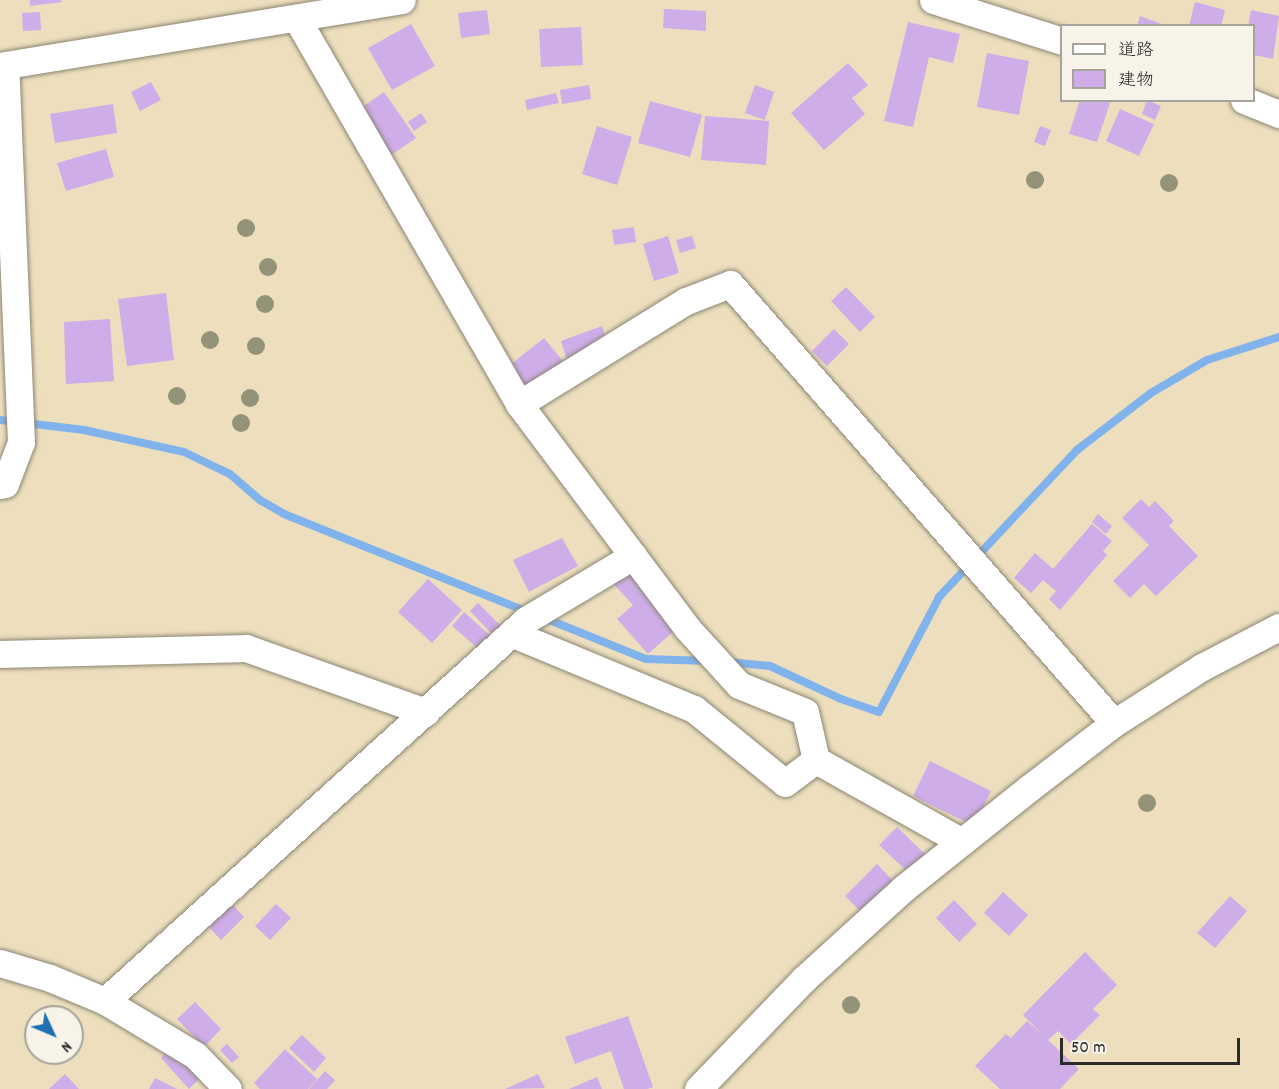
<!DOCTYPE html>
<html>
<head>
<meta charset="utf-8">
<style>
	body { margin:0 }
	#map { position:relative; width:1279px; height:1089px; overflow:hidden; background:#eddfbe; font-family:Dekko,"Klee One",sans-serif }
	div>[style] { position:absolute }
	.stream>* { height:8px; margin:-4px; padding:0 4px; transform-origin:4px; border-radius:4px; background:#80b2ec }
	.building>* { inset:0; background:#ceade9 }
	.roads { filter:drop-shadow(0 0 2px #8c8574) drop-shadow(0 0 2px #8c8574) }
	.minor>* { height:27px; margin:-13.5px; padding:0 13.5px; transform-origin:13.5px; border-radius:13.5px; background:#fff }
	.trees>* { width:18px; height:18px; margin:-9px; border-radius:50%; background:#939379 }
	span { translate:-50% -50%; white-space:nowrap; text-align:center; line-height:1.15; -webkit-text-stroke:5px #f7f3e8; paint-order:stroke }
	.legend { position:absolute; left:1060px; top:24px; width:195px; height:78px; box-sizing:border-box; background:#f7f3e8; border:2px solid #a5a39c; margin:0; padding:8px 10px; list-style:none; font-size:18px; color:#2b2b2b }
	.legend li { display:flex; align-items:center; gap:12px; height:30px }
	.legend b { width:30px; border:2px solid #a5a39c }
	.north { position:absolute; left:24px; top:1005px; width:60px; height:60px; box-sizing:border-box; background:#f7f3e8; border:2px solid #a5a39c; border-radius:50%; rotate:134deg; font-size:16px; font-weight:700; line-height:24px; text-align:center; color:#2b2b2b }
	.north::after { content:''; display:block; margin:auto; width:21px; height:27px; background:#1f6fb2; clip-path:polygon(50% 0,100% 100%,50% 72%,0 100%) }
	.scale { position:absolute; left:1060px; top:1038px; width:180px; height:27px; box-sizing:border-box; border:3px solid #2b2b2b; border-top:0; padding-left:8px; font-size:18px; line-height:21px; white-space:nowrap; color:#2b2b2b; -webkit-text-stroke:4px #f7f3e8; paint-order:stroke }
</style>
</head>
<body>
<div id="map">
	<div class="stream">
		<div style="left:0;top:420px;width:85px;rotate:6.8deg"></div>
		<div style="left:84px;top:430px;width:102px;rotate:12.4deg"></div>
		<div style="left:184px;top:452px;width:51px;rotate:25.6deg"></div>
		<div style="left:230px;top:474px;width:40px;rotate:41deg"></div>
		<div style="left:260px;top:500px;width:28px;rotate:30deg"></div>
		<div style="left:284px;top:514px;width:263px;rotate:21.9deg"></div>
		<div style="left:542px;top:617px;width:112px;rotate:22deg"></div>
		<div style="left:646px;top:659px;width:62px;rotate:1.8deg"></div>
		<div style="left:729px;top:662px;width:41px;rotate:5.6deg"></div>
		<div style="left:770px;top:666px;width:78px;rotate:24.9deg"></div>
		<div style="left:841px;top:699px;width:40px;rotate:18.9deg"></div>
		<div style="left:879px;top:712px;width:130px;rotate:-62.4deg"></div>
		<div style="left:939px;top:597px;width:202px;rotate:-46.8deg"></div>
		<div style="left:1077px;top:450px;width:93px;rotate:-37.6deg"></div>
		<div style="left:1151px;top:393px;width:65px;rotate:-30.5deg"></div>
		<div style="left:1207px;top:360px;width:76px;rotate:-17.7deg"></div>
	</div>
	<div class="building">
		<div style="clip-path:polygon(30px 0,61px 0,62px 2px,30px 6px)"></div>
		<div style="clip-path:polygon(1195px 2px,1225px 10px,1221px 26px,1189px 26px)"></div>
		<div style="clip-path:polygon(664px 9px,706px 11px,706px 31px,663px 28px)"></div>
		<div style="clip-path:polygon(487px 10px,490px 34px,461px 38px,458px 13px)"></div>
		<div style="clip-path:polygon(1251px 10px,1279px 16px,1273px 59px,1254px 55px,1254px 26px,1248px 26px)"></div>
		<div style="clip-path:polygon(40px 12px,41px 30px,23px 31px,22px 13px)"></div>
		<div style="clip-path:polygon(1140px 16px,1164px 25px,1164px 26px,1137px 26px)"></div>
		<div style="clip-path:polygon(908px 22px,960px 34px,953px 63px,929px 57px,913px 127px,884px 121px)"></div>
		<div style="clip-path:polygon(411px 24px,435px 66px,392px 90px,368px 48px)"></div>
		<div style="clip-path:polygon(581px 27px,583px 65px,541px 67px,539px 29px)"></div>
		<div style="clip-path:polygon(987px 53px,1029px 61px,1019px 115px,977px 107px)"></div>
		<div style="clip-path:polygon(848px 63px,868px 85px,852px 98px,865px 114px,824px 150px,791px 113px)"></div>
		<div style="clip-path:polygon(151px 82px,161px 100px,140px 111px,131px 92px)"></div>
		<div style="clip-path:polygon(589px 85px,591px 99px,562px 104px,560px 90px)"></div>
		<div style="clip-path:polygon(755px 85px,774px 92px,765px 120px,745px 113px)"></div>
		<div style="clip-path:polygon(384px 92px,416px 138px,390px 156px,358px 110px)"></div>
		<div style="clip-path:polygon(556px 93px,559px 103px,527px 110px,525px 100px)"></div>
		<div style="clip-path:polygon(1080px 100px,1111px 100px,1097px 142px,1069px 134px)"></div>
		<div style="clip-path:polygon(1147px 100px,1161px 106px,1155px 120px,1142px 114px)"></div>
		<div style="clip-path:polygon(650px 101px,702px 115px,690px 157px,638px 143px)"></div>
		<div style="clip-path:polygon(113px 104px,117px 133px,55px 143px,50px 114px)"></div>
		<div style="clip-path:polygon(1120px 109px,1154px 124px,1139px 156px,1106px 141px)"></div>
		<div style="clip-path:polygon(421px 113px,427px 122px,414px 131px,408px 122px)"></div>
		<div style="clip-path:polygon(705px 116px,769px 121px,766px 165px,701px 160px)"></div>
		<div style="clip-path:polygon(597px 126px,632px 137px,617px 185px,582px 174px)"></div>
		<div style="clip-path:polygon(1040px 126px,1051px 130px,1045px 146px,1034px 142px)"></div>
		<div style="clip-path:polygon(106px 149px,114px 177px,66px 191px,57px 163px)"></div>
		<div style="clip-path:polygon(634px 227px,636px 242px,614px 245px,612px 230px)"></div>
		<div style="clip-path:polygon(668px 236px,679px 273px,654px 281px,643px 244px)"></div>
		<div style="clip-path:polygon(692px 236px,696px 248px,680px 253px,676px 240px)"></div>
		<div style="clip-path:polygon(846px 287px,875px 317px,860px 332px,831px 301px)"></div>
		<div style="clip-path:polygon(166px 293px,174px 360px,127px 366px,118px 299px)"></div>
		<div style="clip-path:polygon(110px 319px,114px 381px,66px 384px,64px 322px)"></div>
		<div style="clip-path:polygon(602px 326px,608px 345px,567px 360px,561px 341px)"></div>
		<div style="clip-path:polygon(834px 329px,849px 344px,827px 366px,812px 351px)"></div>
		<div style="clip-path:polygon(544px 338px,567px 366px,529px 396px,506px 368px)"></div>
		<div style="clip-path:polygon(1141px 499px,1149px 507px,1155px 501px,1174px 521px,1169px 526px,1198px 556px,1156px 596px,1144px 584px,1130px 598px,1113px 581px,1149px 545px,1122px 518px)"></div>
		<div style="clip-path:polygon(1098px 514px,1112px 526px,1106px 534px,1092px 522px)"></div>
		<div style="clip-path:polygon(1092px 524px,1112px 541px,1103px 551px,1107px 555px,1060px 610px,1049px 599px,1056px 591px,1043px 580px,1031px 593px,1014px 578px,1035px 553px,1053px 569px)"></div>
		<div style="clip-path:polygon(562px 538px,578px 566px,529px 592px,513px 560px)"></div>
		<div style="clip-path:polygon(627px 562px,683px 623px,648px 654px,617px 619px,633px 605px,609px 579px)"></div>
		<div style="clip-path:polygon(428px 579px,462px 610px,432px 643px,398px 612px)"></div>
		<div style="clip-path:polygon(478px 603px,503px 628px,494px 636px,470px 611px)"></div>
		<div style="clip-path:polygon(464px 612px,494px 639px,482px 652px,452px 626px)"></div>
		<div style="clip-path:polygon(930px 761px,991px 791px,974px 826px,913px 796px)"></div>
		<div style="clip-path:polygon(897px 827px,929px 858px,912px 876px,879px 845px)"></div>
		<div style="clip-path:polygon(877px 864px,896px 884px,864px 915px,845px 896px)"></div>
		<div style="clip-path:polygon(1003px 892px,1028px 915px,1009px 936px,984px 913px)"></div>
		<div style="clip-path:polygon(1230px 896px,1247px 911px,1215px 948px,1197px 933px)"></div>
		<div style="clip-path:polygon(954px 900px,977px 924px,959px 942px,936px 918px)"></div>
		<div style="clip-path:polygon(232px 904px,244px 917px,221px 940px,209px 927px)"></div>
		<div style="clip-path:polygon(276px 904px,291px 918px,270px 940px,255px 926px)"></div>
		<div style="clip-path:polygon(1085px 952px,1117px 985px,1093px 1009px,1100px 1015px,1071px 1044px,1058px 1031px,1048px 1040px,1079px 1069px,1060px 1089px,1000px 1089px,975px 1066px,1006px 1034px,1011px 1038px,1027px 1021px,1043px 1035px,1023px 1015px)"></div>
		<div style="clip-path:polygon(195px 1002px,221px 1029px,204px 1047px,177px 1019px)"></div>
		<div style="clip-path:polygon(628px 1016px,653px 1087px,647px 1089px,624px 1089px,611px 1051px,575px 1064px,565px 1037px)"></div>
		<div style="clip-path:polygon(302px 1035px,326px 1058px,314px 1072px,289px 1048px)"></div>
		<div style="clip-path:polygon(227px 1044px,239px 1057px,232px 1063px,220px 1050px)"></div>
		<div style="clip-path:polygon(170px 1047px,201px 1077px,189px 1089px,161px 1058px)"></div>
		<div style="clip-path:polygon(285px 1049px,317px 1079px,308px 1089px,260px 1089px,254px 1083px)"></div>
		<div style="clip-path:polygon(325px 1071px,335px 1080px,327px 1089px,309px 1089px)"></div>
		<div style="clip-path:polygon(65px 1074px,79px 1089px,49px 1089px)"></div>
		<div style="clip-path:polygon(538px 1074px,545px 1088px,505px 1089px)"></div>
		<div style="clip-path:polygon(597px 1077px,602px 1089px,569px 1089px)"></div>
		<div style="clip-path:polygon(155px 1078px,177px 1089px,149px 1089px)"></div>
	</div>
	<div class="roads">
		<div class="minor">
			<div style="left:933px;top:0;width:135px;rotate:17.6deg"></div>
			<div style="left:297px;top:19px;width:444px;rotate:60deg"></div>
			<div style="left:519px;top:404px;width:280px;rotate:53.1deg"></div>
			<div style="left:687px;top:628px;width:77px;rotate:47.6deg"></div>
			<div style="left:739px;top:685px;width:71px;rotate:22.2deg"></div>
			<div style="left:805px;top:712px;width:49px;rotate:77.1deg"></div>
			<div style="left:816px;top:760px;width:167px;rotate:29.3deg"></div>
			<div style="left:0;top:66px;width:407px;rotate:-9.3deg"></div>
			<div style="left:1244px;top:100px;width:38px;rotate:22deg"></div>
			<div style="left:519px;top:404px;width:196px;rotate:-31.7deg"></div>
			<div style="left:686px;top:301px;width:47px;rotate:-21.1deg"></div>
			<div style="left:730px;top:284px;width:583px;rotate:48.82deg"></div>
			<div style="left:0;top:485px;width:5px;rotate:-11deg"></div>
			<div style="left:5px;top:484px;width:45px;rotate:-69.1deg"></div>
			<div style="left:21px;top:442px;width:376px;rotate:-92.4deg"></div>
			<div style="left:513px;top:634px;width:196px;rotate:22.5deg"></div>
			<div style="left:694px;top:709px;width:117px;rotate:39.1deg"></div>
			<div style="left:785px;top:783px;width:39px;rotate:-37deg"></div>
			<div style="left:0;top:654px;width:246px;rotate:-1.4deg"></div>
			<div style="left:246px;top:648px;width:191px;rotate:19.6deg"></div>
			<div style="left:0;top:963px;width:52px;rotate:16.7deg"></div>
			<div style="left:50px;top:978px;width:60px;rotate:22.7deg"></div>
			<div style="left:105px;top:1001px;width:105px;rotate:31deg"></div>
			<div style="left:195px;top:1055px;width:47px;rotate:45.9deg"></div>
			<div style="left:105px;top:1001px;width:568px;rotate:-42.14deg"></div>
			<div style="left:526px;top:620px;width:125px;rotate:-30.9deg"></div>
			<div style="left:698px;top:1089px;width:153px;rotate:-46.1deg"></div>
			<div style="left:804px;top:979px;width:135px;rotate:-42.3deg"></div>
			<div style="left:904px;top:888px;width:159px;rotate:-38.6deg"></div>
			<div style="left:1028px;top:789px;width:108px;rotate:-37.5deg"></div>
			<div style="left:1114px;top:723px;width:104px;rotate:-32.5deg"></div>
			<div style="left:1202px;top:667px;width:87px;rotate:-27.5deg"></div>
		</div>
	</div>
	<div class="trees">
		<div style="left:1035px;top:180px"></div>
		<div style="left:1169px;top:183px"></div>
		<div style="left:246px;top:228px"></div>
		<div style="left:268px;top:267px"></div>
		<div style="left:265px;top:304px"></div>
		<div style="left:210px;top:340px"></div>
		<div style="left:256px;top:346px"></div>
		<div style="left:177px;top:396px"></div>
		<div style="left:250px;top:398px"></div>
		<div style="left:241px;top:423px"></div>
		<div style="left:1147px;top:803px"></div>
		<div style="left:851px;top:1005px"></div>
	</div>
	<ul class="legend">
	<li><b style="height:8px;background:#fff"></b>道路</li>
	<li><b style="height:16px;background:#ceade9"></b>建物</li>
	</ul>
	<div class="north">N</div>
	<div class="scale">50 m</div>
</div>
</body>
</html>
